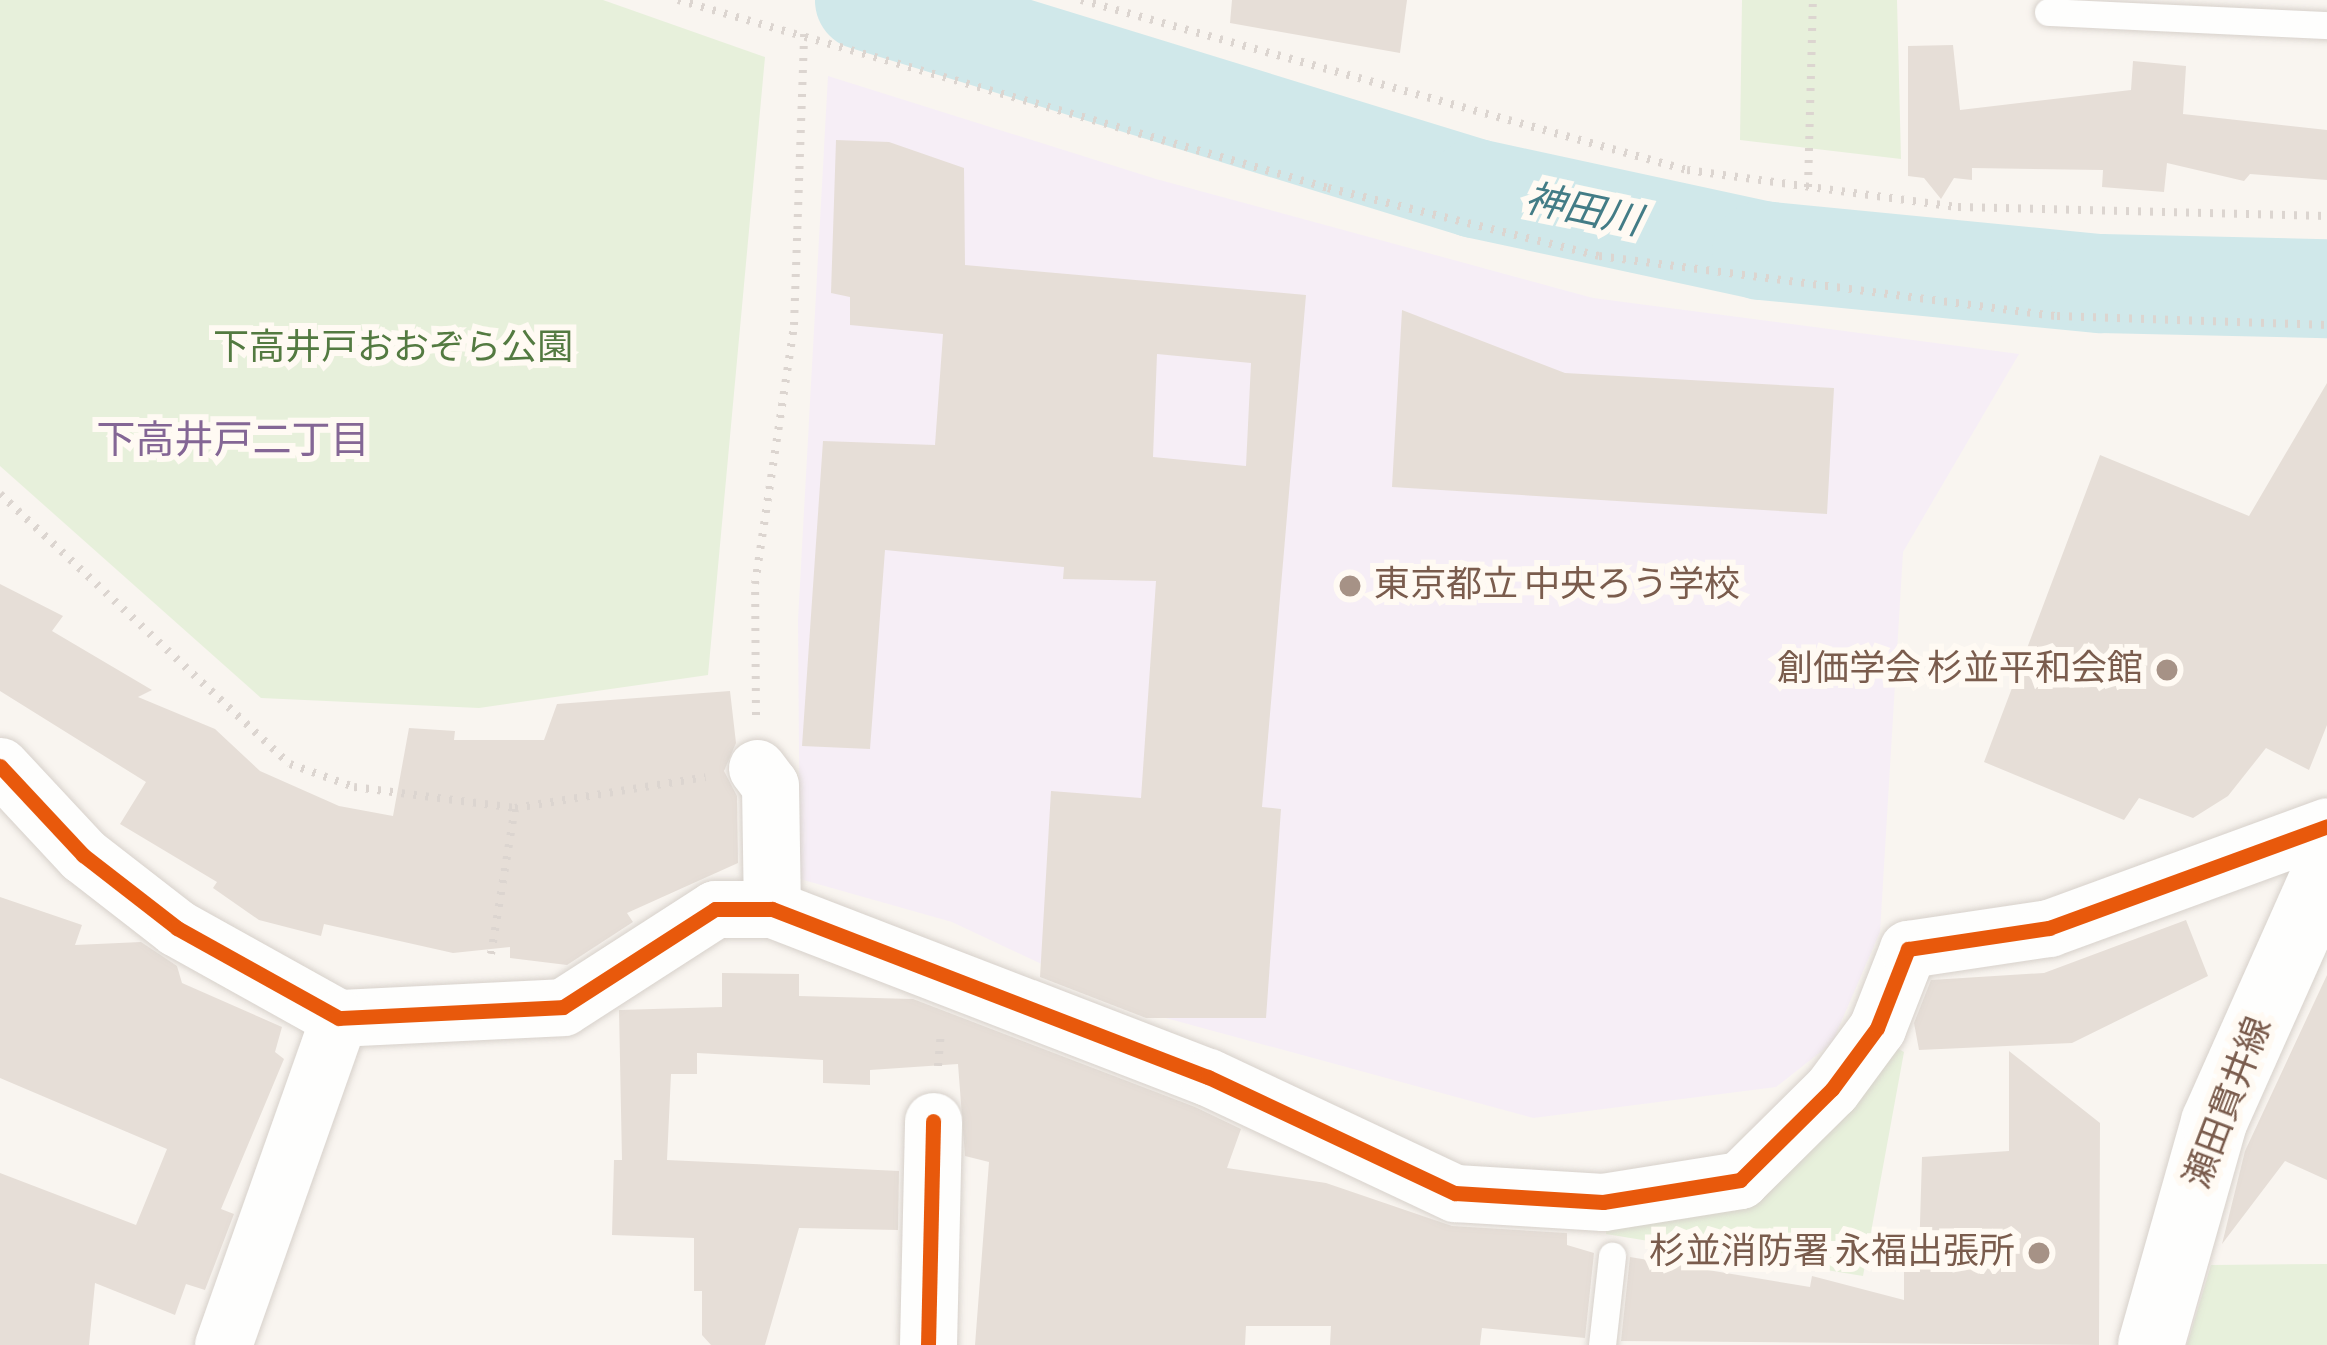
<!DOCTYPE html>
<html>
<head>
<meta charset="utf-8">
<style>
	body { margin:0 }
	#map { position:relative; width:2327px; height:1345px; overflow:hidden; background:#f9f5f0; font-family:"Alegreya Sans","Noto Sans JP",sans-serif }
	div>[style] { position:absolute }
	.education>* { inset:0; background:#f6eef6 }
	.green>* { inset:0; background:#e7f0db }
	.river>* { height:99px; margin:-49.5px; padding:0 49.5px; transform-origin:49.5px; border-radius:49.5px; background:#d0e8ea }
	.building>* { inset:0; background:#e6ded7 }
	.path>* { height:8px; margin-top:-4px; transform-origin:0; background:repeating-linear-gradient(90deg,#dcd5d0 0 3px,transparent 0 12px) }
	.roads { filter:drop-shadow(0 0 3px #d7d1cb) drop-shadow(0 0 3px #d7d1cb) }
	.service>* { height:27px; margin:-13.5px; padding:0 13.5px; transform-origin:13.5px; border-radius:13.5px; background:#fefefd }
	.minor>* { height:57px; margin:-28.5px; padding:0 28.5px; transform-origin:28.5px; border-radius:28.5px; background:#fefefd }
	.secondary>* { height:66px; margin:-33px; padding:0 33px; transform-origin:33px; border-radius:33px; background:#fefefd }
	.cycleway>* { height:15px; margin:-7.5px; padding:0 7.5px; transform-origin:7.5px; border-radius:7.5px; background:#e8590c }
	.dots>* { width:33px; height:33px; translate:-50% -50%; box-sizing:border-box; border:6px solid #fffaf3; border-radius:50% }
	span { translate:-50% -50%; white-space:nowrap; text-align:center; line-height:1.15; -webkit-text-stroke:12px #fffaf3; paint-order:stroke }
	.park-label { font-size:36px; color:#537a41 }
	.poi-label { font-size:36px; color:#7a5c4d }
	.left { translate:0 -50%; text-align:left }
	.right { translate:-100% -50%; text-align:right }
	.street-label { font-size:36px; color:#7a5c4d }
	.water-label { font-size:39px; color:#437c86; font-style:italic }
	.neighbourhood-label { font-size:39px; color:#846695 }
</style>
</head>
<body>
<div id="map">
	<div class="education">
		<div style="clip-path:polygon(828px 76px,1156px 179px,1593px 298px,2019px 354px,1903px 552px,1880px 932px,1832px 1043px,1776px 1087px,1533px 1118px,1144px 1012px,952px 922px,800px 879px,798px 620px)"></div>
	</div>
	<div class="green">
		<div style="clip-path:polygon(0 0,603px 0,765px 57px,708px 675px,479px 708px,261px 698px,0 466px)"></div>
		<div style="clip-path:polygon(1742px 0,1897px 0,1901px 159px,1740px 140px)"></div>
		<div style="clip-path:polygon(1884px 1041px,1904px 1052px,1863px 1276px,1606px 1234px,1606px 1214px,1746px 1191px)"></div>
		<div style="clip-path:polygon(2327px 1264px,2327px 1345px,2187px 1345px,2211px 1265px)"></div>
	</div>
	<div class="river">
		<div style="left:864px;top:0;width:639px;rotate:17.1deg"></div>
		<div style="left:1475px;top:188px;width:293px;rotate:12.2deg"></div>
		<div style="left:1761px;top:250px;width:341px;rotate:5.6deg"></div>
		<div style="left:2100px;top:283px;width:227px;rotate:1.3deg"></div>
	</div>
	<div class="building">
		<div style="clip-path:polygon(1232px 0,1407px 0,1400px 53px,1230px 23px)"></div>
		<div style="clip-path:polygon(1953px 45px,1960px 110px,2131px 90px,2133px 61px,2186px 66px,2183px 114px,2327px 130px,2327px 180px,2250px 174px,2244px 181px,2167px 163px,2164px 192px,2102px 187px,2103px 170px,1972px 168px,1972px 180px,1954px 178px,1941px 199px,1924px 178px,1908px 176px,1908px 46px)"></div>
		<div style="clip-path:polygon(evenodd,836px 140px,889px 142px,964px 168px,965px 265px,1306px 295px,1262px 807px,1281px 809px,1266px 1018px,1146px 1018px,1040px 977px,1051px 791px,1141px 798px,1156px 581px,1063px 579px,1064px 567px,885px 550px,870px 749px,802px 746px,823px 441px,935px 445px,943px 334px,850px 325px,850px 297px,831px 293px,836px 140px,1157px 354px,1251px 363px,1246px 466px,1153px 457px,1157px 354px)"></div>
		<div style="clip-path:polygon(1402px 310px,1565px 373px,1834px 388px,1827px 514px,1392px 487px)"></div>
		<div style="clip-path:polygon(2327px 383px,2327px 725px,2309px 770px,2266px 748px,2228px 796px,2193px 818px,2139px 798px,2124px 820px,1984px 762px,2100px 455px,2249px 516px)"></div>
		<div style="clip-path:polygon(0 584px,63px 616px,52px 631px,152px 690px,138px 697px,215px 729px,260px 771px,339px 806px,393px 816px,409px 728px,455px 731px,454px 740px,544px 740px,557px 704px,730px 691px,736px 743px,724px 771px,737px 796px,738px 863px,627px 913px,633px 922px,567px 965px,510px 958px,510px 947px,453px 953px,324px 924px,321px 936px,259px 920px,213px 888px,217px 882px,120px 824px,146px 782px,0 691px)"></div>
		<div style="clip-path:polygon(0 897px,82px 925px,75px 945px,141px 942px,177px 966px,182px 983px,282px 1027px,275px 1052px,284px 1059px,221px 1209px,234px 1214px,205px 1290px,186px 1284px,175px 1315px,95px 1283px,89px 1345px,0 1345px,0 1173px,136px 1225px,167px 1149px,0 1078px)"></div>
		<div style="clip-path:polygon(2186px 920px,2208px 976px,2072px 1043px,1919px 1050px,1914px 1023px,1931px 980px,2044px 973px)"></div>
		<div style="clip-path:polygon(722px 973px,799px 974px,799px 996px,913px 999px,1195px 1107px,1241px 1129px,1227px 1168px,1326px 1183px,1452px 1226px,1567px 1233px,1567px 1245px,1594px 1253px,1585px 1338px,1482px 1328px,1480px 1345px,1330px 1345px,1331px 1326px,1246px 1326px,1245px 1345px,975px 1345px,989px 1162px,965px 1156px,958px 1064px,870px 1070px,870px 1085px,823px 1083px,823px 1060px,697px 1053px,697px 1074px,671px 1074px,667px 1160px,899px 1171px,898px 1230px,799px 1228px,765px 1345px,711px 1345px,702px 1335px,702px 1291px,694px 1291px,694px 1238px,612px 1235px,614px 1160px,622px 1160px,619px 1010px,722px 1007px)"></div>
		<div style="clip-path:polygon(2327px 975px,2327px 1180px,2285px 1161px,2222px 1244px,2245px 1151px)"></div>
		<div style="clip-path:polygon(2009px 1051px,2100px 1123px,2099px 1345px,1621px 1341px,1630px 1257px,1810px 1287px,1812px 1276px,1904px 1300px,1904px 1259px,1919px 1256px,1922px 1157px,2009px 1151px)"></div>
	</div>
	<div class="path">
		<div style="left:678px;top:0;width:677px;rotate:16.13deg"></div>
		<div style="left:1328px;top:188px;width:279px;rotate:14.1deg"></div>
		<div style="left:1599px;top:256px;width:462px;rotate:7.5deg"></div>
		<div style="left:2057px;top:316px;width:270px;rotate:1.9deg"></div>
		<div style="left:1081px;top:0;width:629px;rotate:15.67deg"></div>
		<div style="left:1687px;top:170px;width:274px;rotate:7.8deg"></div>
		<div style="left:1958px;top:207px;width:369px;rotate:1.4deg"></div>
		<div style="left:1808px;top:187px;width:187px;rotate:-88.5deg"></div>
		<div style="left:0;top:494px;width:396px;rotate:43deg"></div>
		<div style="left:290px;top:764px;width:68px;rotate:19.8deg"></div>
		<div style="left:354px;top:787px;width:162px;rotate:7.4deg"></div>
		<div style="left:515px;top:808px;width:193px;rotate:-9.2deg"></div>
		<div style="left:756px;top:715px;width:131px;rotate:-90.4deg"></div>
		<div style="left:755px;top:584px;width:262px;rotate:-81.4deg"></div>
		<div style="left:794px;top:325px;width:291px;rotate:-88deg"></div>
		<div style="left:491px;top:954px;width:148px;rotate:-80.7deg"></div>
		<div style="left:938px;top:1066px;width:33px;rotate:-85deg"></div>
	</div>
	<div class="roads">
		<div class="service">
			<div style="left:2048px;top:12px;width:279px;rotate:2.7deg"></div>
			<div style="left:1602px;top:1345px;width:90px;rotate:-83.6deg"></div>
		</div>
		<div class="minor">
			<div style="left:0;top:766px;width:122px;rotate:47deg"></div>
			<div style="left:83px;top:855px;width:119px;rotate:37.8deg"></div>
			<div style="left:177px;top:928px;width:185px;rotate:29.1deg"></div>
			<div style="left:339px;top:1018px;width:224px;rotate:-2.8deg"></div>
			<div style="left:563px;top:1007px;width:181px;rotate:-32.8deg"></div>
			<div style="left:715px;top:909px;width:57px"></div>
			<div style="left:772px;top:909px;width:467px;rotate:21.1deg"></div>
			<div style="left:1208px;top:1077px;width:273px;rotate:25.2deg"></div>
			<div style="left:1455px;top:1193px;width:148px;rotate:3.5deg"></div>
			<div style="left:1603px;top:1202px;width:139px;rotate:-9.1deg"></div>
			<div style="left:1740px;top:1180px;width:129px;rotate:-44.7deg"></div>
			<div style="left:1832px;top:1089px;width:76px;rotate:-53.6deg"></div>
			<div style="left:1877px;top:1028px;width:85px;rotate:-68.6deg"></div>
			<div style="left:1908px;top:949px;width:143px;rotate:-8.5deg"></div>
			<div style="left:2049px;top:928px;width:296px;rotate:-20.1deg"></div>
			<div style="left:757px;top:768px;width:21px;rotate:53deg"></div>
			<div style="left:770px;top:785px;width:124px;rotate:89.1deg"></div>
			<div style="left:223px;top:1345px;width:347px;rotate:-70.5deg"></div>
			<div style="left:928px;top:1345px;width:224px;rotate:-88.7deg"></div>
		</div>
		<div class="secondary">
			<div style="left:2151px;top:1345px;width:232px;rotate:-74.2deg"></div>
			<div style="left:2214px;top:1122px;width:278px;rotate:-66deg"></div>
		</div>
	</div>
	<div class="cycleway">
		<div style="left:0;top:766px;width:122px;rotate:47deg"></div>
		<div style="left:83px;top:855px;width:119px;rotate:37.8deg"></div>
		<div style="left:177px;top:928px;width:185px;rotate:29.1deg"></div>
		<div style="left:339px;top:1018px;width:224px;rotate:-2.8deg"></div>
		<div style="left:563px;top:1007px;width:181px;rotate:-32.8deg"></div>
		<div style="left:715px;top:909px;width:57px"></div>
		<div style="left:772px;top:909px;width:467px;rotate:21.1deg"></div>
		<div style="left:1208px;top:1077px;width:273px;rotate:25.2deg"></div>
		<div style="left:1455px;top:1193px;width:148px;rotate:3.5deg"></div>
		<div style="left:1603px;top:1202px;width:139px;rotate:-9.1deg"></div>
		<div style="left:1740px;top:1180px;width:129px;rotate:-44.7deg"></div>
		<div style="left:1832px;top:1089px;width:76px;rotate:-53.6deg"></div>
		<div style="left:1877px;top:1028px;width:85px;rotate:-68.6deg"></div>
		<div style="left:1908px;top:949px;width:143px;rotate:-8.5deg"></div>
		<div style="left:2049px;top:928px;width:296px;rotate:-20.1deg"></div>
		<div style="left:928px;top:1345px;width:224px;rotate:-88.7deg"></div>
	</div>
	<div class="dots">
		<div style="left:1350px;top:586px;background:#a69286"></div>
		<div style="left:2167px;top:670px;background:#a69286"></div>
		<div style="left:2039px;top:1253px;background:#a69286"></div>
	</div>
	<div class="park-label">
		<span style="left:393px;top:349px">下高井戸おおぞら公園</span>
	</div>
	<div class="poi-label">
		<span class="left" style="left:1374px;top:586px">東京都立 中央ろう学校</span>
		<span class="right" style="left:2143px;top:670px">創価学会 杉並平和会館</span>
		<span class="right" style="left:2015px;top:1253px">杉並消防署 永福出張所</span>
	</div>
	<div class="street-label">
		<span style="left:2229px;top:1103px;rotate:-69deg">瀬田貫井線</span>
	</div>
	<div class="water-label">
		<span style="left:1583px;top:212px;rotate:12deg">神田川</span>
	</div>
	<div class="neighbourhood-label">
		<span style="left:233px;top:442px">下高井戸二丁目</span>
	</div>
</div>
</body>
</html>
